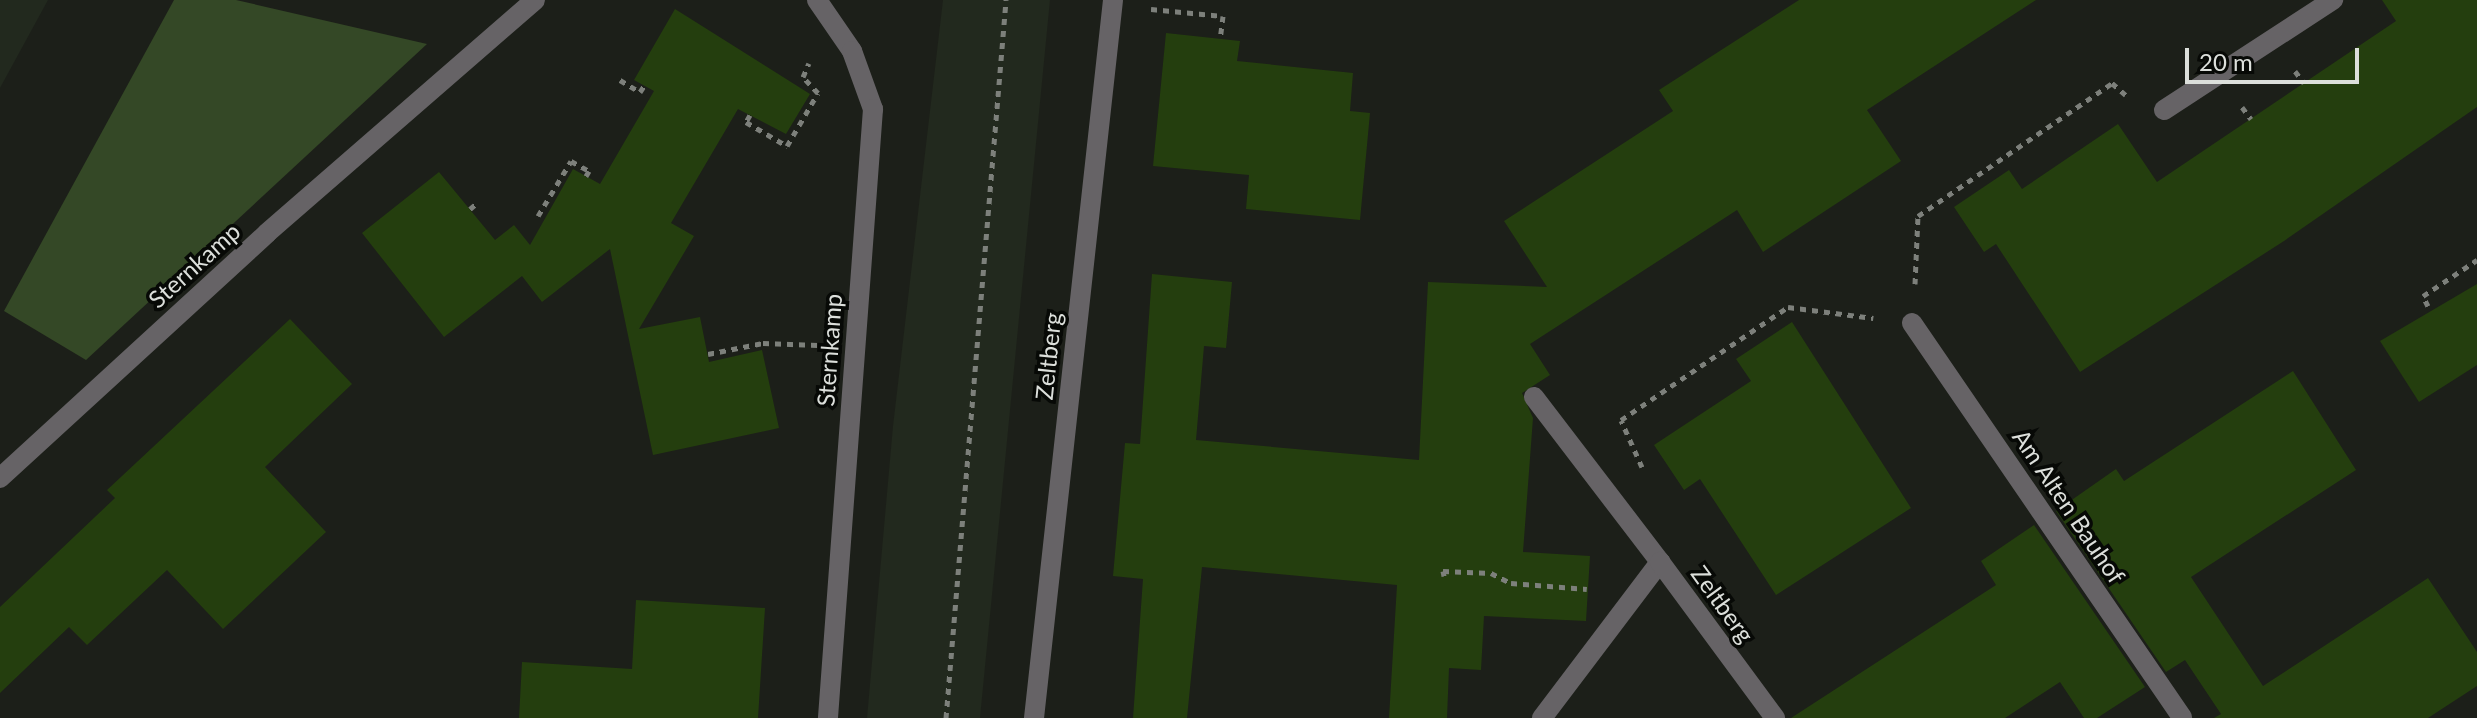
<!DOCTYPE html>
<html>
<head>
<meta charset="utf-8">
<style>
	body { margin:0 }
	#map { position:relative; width:2477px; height:718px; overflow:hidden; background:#1c1f19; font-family:Lato,sans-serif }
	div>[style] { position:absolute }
	.built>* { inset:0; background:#22291e }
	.green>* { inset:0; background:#344826 }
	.building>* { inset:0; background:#243e0e }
	.path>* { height:5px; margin-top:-2.5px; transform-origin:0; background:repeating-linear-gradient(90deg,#7d807b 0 6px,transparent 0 12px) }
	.minor>* { height:20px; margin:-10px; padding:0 10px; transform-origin:10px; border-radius:10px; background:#666366 }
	span { translate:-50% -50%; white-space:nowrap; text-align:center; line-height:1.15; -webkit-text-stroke:7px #070906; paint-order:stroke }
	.street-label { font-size:24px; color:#dcdfdb }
	.scale { position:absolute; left:2185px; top:48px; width:174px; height:36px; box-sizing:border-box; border:4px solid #dcdfdb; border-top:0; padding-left:10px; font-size:24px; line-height:28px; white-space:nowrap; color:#dcdfdb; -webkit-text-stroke:6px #070906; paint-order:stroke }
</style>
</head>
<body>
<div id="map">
	<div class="built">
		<div style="clip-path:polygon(0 0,48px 0,0 88px)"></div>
		<div style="clip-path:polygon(943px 0,1050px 0,980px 718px,867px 718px,893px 426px)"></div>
	</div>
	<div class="green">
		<div style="clip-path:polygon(174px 0,236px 0,427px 44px,86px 360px,4px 311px)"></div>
	</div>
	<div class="building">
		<div style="clip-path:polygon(1799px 0,2036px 0,1867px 110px,1901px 161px,1763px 252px,1737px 210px,1530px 344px,1550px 375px,1522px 393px,1533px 418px,1523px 552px,1590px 556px,1586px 621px,1484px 616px,1481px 670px,1449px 668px,1447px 718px,1389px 718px,1397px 585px,1202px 567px,1187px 718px,1133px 718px,1143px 579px,1113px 576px,1125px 443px,1140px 444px,1152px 274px,1232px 282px,1226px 348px,1204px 346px,1196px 440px,1419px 460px,1428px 282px,1547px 287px,1504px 221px,1673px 111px,1659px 90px)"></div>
		<div style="clip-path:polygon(2382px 0,2477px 0,2477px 107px,2284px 241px,2080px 372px,1996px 244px,1984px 252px,1954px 207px,2009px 170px,2022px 189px,2118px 124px,2157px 182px,2396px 21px)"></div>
		<div style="clip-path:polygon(675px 9px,810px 94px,786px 134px,738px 109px,671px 223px,694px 236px,639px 329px,700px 317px,709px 362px,762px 350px,779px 428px,653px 455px,610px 249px,542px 302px,522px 276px,444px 337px,362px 233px,439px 172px,495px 240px,514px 225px,530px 245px,573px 169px,600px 184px,654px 91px,634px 80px)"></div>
		<div style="clip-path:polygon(1166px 33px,1240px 41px,1237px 61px,1353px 73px,1350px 111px,1370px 113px,1360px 220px,1246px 209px,1249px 175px,1153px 166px)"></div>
		<div style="clip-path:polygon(2477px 284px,2477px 365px,2419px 402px,2380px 341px)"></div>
		<div style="clip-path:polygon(290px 319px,352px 384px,265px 467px,326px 532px,223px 629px,167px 570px,87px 645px,69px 627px,0 693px,0 607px,115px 498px,107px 490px)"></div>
		<div style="clip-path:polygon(1792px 322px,1911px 508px,1776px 595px,1700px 479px,1684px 490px,1654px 445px,1751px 381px,1736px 359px)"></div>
		<div style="clip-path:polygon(2293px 371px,2356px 470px,2191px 577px,2263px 686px,2428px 578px,2477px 652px,2477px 686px,2428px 718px,2214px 718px,2221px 714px,2185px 660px,2166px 672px,2056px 511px,2116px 469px,2124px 481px)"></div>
		<div style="clip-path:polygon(2034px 525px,2145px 687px,2097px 718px,2084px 718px,2060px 682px,2005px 718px,1791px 718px,1996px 585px,1981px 561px)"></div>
		<div style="clip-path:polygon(636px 600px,765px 608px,758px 718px,519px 718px,522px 662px,632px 669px)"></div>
	</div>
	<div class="path">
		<div style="left:1151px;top:9px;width:72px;rotate:5.6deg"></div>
		<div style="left:1223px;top:16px;width:23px;rotate:97deg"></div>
		<div style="left:2295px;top:71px;width:15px;rotate:53deg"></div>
		<div style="left:620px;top:80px;width:23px;rotate:31deg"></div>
		<div style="left:640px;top:92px;width:7px;rotate:-56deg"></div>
		<div style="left:2242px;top:107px;width:15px;rotate:53deg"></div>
		<div style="left:750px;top:115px;width:8px;rotate:120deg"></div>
		<div style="left:746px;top:122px;width:48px;rotate:30.3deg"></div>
		<div style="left:787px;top:146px;width:61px;rotate:-59.7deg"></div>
		<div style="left:818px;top:93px;width:22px;rotate:-133deg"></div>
		<div style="left:803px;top:77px;width:15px;rotate:-67deg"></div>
		<div style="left:470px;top:209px;width:9px;rotate:-41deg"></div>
		<div style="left:538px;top:216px;width:64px;rotate:-59deg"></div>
		<div style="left:571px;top:161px;width:21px;rotate:29deg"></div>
		<div style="left:589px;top:171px;width:6px;rotate:121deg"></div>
		<div style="left:1915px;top:284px;width:68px;rotate:-87.5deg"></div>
		<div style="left:1918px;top:216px;width:235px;rotate:-34.4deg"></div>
		<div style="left:2112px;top:83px;width:18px;rotate:41deg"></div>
		<div style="left:2428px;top:306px;width:11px;rotate:-117deg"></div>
		<div style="left:2423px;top:296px;width:65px;rotate:-33.7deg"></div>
		<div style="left:708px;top:354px;width:56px;rotate:-11.3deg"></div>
		<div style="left:763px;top:343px;width:55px;rotate:2.1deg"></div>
		<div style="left:1642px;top:467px;width:51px;rotate:-114.1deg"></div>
		<div style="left:1621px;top:420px;width:202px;rotate:-34.1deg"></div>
		<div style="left:1788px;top:307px;width:86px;rotate:7.4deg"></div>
		<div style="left:1444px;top:576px;width:5px;rotate:-101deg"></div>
		<div style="left:1443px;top:571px;width:48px;rotate:2.4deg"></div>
		<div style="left:1491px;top:573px;width:22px;rotate:27deg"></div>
		<div style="left:1511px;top:583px;width:76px;rotate:4.5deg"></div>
		<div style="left:946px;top:718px;width:721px;rotate:-85.22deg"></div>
	</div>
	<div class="minor">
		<div style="left:817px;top:0;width:62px;rotate:55.5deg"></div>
		<div style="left:852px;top:51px;width:62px;rotate:70.1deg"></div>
		<div style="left:873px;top:109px;width:611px;rotate:94.23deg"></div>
		<div style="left:2164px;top:110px;width:202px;rotate:-33.1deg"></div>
		<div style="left:1912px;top:323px;width:478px;rotate:55.6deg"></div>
		<div style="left:1534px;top:397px;width:208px;rotate:52.6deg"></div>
		<div style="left:0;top:478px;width:362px;rotate:-42.5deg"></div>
		<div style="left:267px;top:233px;width:355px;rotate:-41deg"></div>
		<div style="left:1034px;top:718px;width:722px;rotate:-83.72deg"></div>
		<div style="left:1542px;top:718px;width:196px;rotate:-52.9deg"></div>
		<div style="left:1660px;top:562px;width:194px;rotate:53.6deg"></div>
	</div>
	<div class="street-label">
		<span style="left:194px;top:265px;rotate:-42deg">Sternkamp</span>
		<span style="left:829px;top:350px;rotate:-86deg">Sternkamp</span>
		<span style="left:1048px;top:356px;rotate:-84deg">Zeltberg</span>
		<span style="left:2069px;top:506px;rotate:56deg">Am Alten Bauhof</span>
		<span style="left:1723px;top:604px;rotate:54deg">Zeltberg</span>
	</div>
	<div class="scale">20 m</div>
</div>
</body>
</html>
